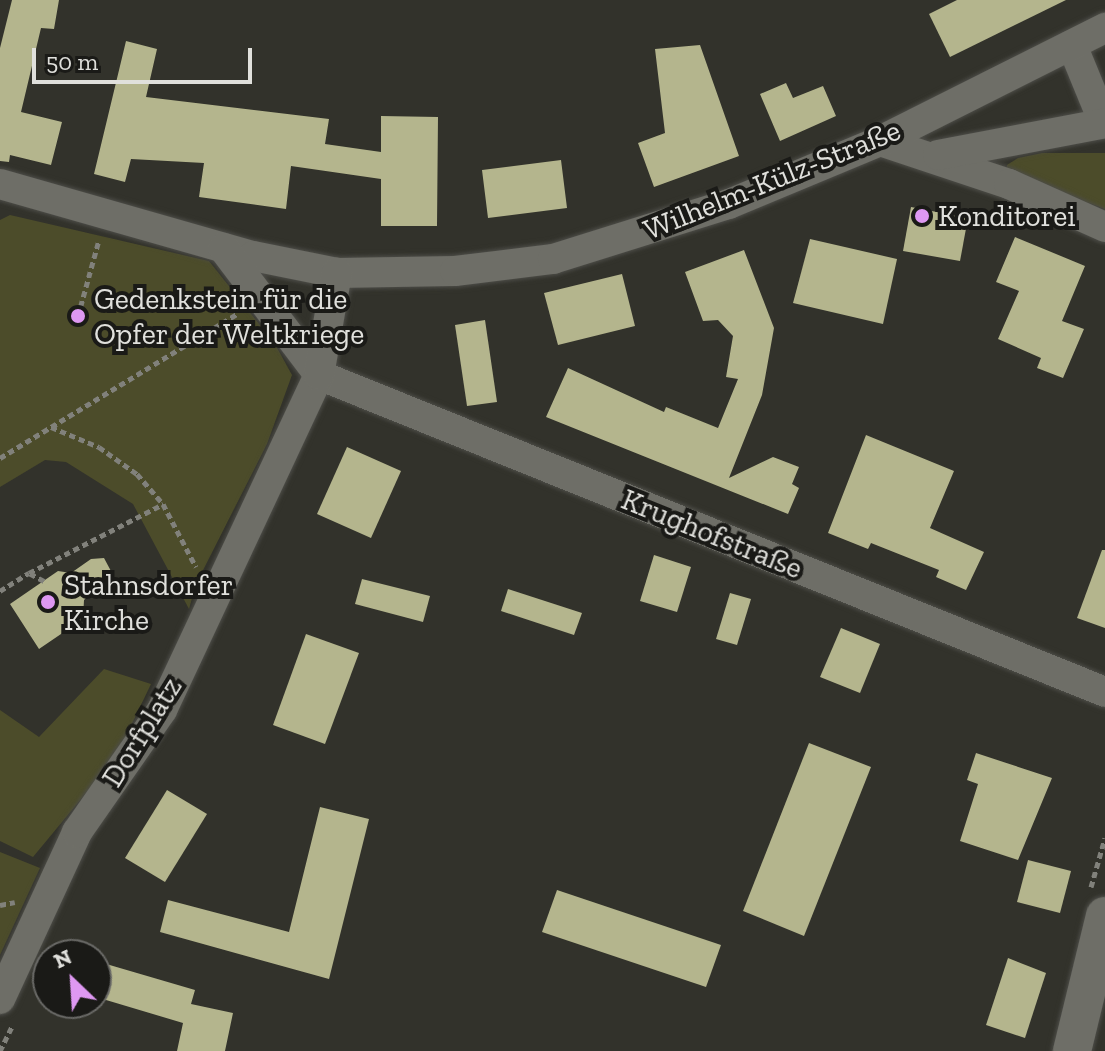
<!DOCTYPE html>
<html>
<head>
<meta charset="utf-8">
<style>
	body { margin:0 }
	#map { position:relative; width:1105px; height:1051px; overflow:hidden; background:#32322b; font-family:"Zilla Slab",serif }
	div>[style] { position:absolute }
	.green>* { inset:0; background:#4c4c2a }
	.building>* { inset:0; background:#b4b58d }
	.path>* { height:5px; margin-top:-2.5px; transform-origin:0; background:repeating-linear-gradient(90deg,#81817b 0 6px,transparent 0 10px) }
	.roads { filter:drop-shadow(0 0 2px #4d4d48) drop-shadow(0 0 2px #4d4d48) }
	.minor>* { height:30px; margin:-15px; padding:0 15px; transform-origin:15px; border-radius:15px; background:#6e6e67 }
	.tertiary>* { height:38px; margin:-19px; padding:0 19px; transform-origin:19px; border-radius:19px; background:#6e6e67 }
	.dots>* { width:22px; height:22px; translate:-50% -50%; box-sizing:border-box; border:4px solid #1a1a17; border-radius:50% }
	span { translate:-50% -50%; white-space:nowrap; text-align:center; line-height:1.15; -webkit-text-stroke:8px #1a1a17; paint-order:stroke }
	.street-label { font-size:30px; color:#e0e0dc }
	.poi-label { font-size:30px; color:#e0e0dc }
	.left { translate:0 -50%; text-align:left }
	.north { position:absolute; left:32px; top:939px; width:80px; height:80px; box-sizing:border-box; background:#1a1a17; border:2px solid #696966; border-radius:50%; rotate:335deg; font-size:22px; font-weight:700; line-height:32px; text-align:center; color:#e0e0dc }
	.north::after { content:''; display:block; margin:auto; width:28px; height:36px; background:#de98f2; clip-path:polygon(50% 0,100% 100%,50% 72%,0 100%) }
	.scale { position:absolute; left:32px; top:48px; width:220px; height:36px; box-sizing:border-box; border:4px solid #e0e0dc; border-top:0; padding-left:10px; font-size:24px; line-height:28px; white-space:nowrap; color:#e0e0dc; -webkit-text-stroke:6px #1a1a17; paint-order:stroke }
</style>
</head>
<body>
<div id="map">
	<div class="green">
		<div style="clip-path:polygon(1042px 153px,1105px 153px,1105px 209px,1007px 173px,1007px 165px,1018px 158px)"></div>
		<div style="clip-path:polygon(10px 215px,209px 261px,275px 344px,292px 375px,267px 444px,196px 584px,189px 609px,133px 504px,66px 462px,45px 460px,0 487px,0 220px)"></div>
		<div style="clip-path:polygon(104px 669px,151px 684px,116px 757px,33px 857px,0 841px,0 710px,39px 737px)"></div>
		<div style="clip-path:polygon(0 852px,40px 868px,0 955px)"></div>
	</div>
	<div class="building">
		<div style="clip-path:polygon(12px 0,59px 0,54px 29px,41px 28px,21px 112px,62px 122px,51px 165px,10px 155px,9px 162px,0 161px,0 48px)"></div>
		<div style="clip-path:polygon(957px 0,1066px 0,950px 57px,929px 14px)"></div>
		<div style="clip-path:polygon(126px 41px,157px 49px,146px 97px,329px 119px,325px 144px,381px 152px,381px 116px,438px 117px,437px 226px,381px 226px,381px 179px,291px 166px,286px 209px,199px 197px,204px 163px,131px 159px,125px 182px,94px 174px)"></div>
		<div style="clip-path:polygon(700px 45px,739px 156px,654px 187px,638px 143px,665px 133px,655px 49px)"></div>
		<div style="clip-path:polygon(786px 83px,793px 98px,823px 86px,836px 116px,780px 141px,760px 94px)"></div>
		<div style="clip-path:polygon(561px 160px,567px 208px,488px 218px,482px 170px)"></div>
		<div style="clip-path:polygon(911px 207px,968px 218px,960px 261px,903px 251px)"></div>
		<div style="clip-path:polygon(1015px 237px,1085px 266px,1062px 321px,1084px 329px,1063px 378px,1037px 368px,1041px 358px,998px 339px,1019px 291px,996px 282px)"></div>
		<div style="clip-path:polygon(810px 239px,897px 259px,883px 324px,793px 303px)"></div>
		<div style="clip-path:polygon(744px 250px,774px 328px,762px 395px,729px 478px,773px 457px,799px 467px,792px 484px,799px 488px,788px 514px,546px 417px,568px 368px,664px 412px,666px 407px,718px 428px,738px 379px,726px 377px,733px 336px,718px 320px,703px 321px,685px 272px)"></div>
		<div style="clip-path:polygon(622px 274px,635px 326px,558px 345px,544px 293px)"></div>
		<div style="clip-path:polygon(485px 320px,497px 402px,467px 406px,455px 325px)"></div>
		<div style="clip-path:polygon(866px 435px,954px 471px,930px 528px,984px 552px,966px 590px,936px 577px,939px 570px,871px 543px,868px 549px,828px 533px)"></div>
		<div style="clip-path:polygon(347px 447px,401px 471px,371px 538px,317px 514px)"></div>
		<div style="clip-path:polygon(1102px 550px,1105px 550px,1105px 628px,1077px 618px)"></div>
		<div style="clip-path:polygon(654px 555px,691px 567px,677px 612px,640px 601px)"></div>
		<div style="clip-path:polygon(104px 558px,112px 573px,84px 600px,83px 619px,39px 649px,10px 604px,58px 571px,71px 573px,91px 559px)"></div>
		<div style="clip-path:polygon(362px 579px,430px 596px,423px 622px,355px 604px)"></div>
		<div style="clip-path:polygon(508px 589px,582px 613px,574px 635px,501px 611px)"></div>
		<div style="clip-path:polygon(730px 593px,751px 599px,737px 645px,716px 639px)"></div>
		<div style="clip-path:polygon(841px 628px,880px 644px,860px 693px,820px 677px)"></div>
		<div style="clip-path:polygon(306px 634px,359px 653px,325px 744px,273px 725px)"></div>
		<div style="clip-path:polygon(809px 743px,871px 767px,804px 936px,743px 911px)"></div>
		<div style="clip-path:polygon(976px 753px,1052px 778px,1018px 860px,960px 841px,978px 784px,967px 780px)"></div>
		<div style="clip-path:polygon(167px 790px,207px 814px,165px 882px,125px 858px)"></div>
		<div style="clip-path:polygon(320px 807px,369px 819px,329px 979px,160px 932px,168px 900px,289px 932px)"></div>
		<div style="clip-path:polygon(1028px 860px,1071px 871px,1060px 913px,1017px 902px)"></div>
		<div style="clip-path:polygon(557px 890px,721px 945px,706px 987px,542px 932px)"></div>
		<div style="clip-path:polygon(1008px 958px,1046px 973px,1025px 1038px,986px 1025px)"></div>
		<div style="clip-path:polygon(96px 961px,195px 990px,191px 1004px,233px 1013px,225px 1051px,177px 1051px,183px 1023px,96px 997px)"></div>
	</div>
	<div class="path">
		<div style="left:78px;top:316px;width:79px;rotate:-74.6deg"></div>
		<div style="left:51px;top:427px;width:52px;rotate:22.6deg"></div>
		<div style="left:99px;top:447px;width:47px;rotate:35.4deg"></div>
		<div style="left:137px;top:474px;width:40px;rotate:49deg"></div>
		<div style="left:163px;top:504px;width:71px;rotate:62.4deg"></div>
		<div style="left:0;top:458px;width:277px;rotate:-31.3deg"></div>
		<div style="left:44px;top:581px;width:17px;rotate:-152deg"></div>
		<div style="left:29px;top:573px;width:151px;rotate:-27.2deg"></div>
		<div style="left:0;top:591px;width:34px;rotate:-32deg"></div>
		<div style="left:1091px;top:887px;width:51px;rotate:-74.1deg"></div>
		<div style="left:0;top:905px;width:15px;rotate:-11deg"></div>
		<div style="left:0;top:1051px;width:28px;rotate:-64deg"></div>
	</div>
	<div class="roads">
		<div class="minor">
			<div style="left:1072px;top:45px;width:84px;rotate:67.7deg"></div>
			<div style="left:880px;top:141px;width:136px;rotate:18.4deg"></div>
			<div style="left:1009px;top:184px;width:105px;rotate:24.1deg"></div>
			<div style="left:938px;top:155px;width:170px;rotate:-10.8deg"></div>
			<div style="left:0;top:184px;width:263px;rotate:15.9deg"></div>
			<div style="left:253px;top:256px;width:86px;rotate:11.4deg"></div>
			<div style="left:337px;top:273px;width:118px;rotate:-1deg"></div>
			<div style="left:455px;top:271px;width:99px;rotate:-7deg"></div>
			<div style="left:553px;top:259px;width:184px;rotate:-17.4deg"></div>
			<div style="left:729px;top:204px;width:164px;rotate:-22.6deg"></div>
			<div style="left:880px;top:141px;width:252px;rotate:-26.7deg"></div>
			<div style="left:223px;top:248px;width:159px;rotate:52.9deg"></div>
			<div style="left:319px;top:375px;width:848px;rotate:21.96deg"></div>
			<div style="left:0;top:999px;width:184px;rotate:-65.2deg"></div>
			<div style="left:77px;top:832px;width:149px;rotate:-55.1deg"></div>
			<div style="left:162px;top:710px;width:370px;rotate:-64.9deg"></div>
			<div style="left:319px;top:375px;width:104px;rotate:-80deg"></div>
		</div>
		<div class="tertiary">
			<div style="left:1072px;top:1051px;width:139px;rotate:-76.3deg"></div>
		</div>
	</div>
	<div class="dots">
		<div style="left:922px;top:216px;background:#de98f2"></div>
		<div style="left:78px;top:316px;background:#de98f2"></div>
		<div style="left:48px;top:602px;background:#de98f2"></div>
	</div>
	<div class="street-label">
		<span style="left:772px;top:180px;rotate:-22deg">Wilhelm-Külz-Straße</span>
		<span style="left:712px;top:534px;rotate:22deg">Krughofstraße</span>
		<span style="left:142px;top:732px;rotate:-58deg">Dorfplatz</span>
	</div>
	<div class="poi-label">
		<span class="left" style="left:938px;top:216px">Konditorei</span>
		<span class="left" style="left:94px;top:316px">Gedenkstein für die<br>Opfer der Weltkriege</span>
		<span class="left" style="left:64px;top:602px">Stahnsdorfer<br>Kirche</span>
	</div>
	<div class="north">N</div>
	<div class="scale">50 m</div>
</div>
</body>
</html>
